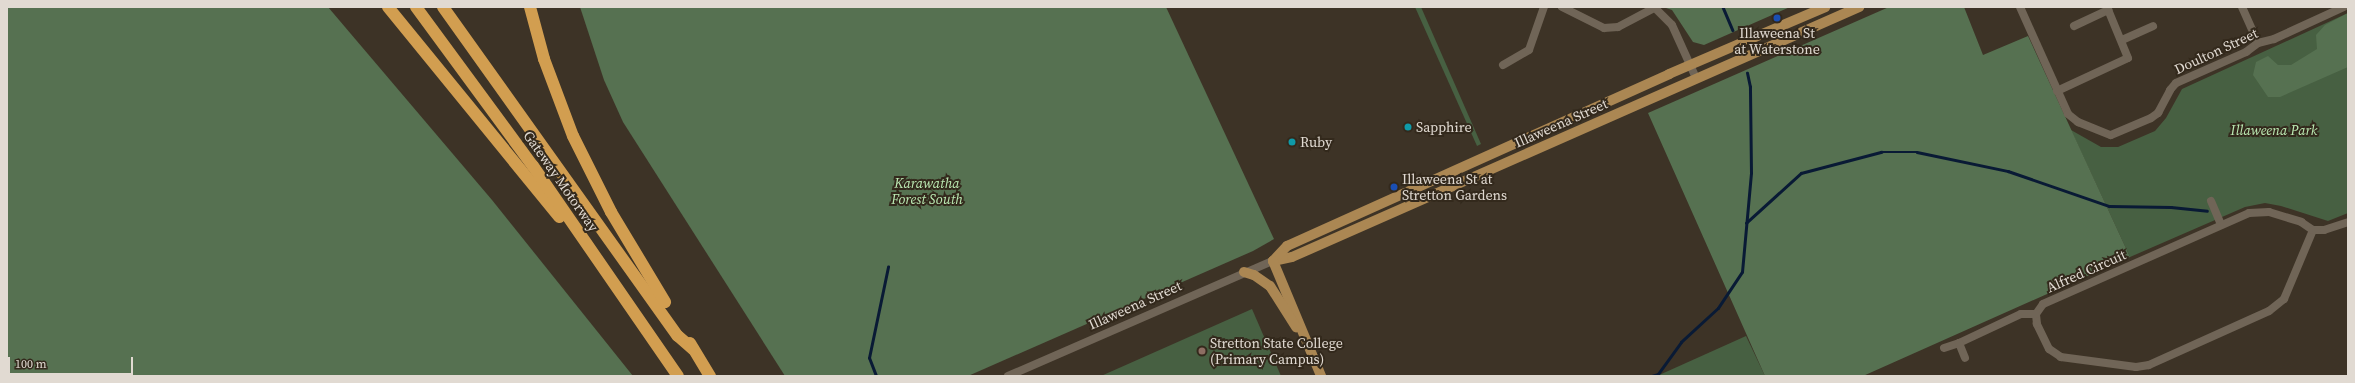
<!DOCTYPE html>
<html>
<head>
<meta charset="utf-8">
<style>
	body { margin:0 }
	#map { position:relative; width:2355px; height:383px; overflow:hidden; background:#3d3326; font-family:"Source Serif 4",serif }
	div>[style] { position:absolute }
	.green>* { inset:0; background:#476042 }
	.forest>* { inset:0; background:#567151 }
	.stream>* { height:2.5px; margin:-1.25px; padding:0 1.25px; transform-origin:1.25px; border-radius:1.25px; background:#091a35 }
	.minor>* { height:8px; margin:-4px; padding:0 4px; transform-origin:4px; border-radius:4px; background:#706557 }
	.major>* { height:10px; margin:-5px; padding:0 5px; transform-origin:5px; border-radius:5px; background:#ab8753 }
	.highway>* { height:12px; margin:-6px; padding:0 6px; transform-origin:6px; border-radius:6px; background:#d29e50 }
	.dots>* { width:11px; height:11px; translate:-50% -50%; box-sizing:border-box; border:2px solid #33291c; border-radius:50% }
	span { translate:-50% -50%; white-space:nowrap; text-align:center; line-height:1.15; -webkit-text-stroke:4px #33291c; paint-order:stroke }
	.poi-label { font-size:14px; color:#e1dad2 }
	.left { translate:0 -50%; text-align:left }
	.street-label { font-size:14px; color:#e1dad2 }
	.park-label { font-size:14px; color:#bcebb4; font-style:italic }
	.frame { position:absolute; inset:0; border:8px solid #e1dad2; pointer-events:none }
	.scale { position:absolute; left:8px; top:357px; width:125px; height:18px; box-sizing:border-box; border:2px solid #e1dad2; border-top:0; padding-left:5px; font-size:12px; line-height:14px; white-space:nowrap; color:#e1dad2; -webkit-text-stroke:3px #33291c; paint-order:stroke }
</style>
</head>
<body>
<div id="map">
	<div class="green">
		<div style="clip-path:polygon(1415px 7px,1421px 7px,1481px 144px,1477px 146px)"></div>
		<div style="clip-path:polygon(2348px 13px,2348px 213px,2328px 221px,2281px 206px,2265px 203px,2245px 207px,2130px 257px,2071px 130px,2101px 147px,2118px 147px,2155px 131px,2166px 118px,2182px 89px)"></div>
		<div style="clip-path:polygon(1252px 309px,1281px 376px,1101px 376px)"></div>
		<div style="clip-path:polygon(1746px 336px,1765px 376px,1657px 376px)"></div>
	</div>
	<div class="forest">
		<div style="clip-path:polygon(7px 7px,328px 7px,492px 200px,633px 376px,7px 376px)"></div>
		<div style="clip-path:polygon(580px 7px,1166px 7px,1274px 239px,1253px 251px,968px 376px,785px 376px,623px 122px,604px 80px)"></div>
		<div style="clip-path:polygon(1663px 7px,1790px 7px,1704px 45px,1693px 42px,1672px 10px)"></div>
		<div style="clip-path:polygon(1889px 7px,1964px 7px,1983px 55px,2028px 36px,2130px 257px,1863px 376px,1765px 376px,1648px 113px)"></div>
		<div style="clip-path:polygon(2348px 13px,2348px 67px,2280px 97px,2268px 97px,2253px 75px,2256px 62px,2268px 56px,2278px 65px,2291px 65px,2317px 49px,2316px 35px,2325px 25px)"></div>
	</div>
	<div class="stream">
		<div style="left:1723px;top:7px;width:25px;rotate:67deg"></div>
		<div style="left:1746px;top:223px;width:74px;rotate:-42.3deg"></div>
		<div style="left:1801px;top:173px;width:83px;rotate:-14.7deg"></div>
		<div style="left:1881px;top:152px;width:36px"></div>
		<div style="left:1917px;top:152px;width:93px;rotate:11.8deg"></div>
		<div style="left:2008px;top:171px;width:107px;rotate:19.1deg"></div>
		<div style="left:2109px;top:206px;width:62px;rotate:0.9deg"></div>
		<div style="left:2171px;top:207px;width:36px;rotate:6deg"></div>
		<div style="left:876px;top:376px;width:19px;rotate:-111deg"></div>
		<div style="left:869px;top:358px;width:93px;rotate:-78.2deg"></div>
		<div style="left:1652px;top:376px;width:6px;rotate:-18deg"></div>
		<div style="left:1658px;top:374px;width:39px;rotate:-54deg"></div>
		<div style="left:1681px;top:342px;width:50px;rotate:-42.6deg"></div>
		<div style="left:1718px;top:308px;width:43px;rotate:-56.3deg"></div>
		<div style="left:1742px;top:272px;width:99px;rotate:-84.8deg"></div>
		<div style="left:1751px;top:173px;width:86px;rotate:-90.7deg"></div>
		<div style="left:1750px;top:87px;width:14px;rotate:-102deg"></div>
	</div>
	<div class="minor">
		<div style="left:1562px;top:7px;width:47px;rotate:26.6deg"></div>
		<div style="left:1604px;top:28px;width:14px;rotate:-4deg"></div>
		<div style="left:1618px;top:27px;width:41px;rotate:-27.8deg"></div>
		<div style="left:1654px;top:7px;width:25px;rotate:45deg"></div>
		<div style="left:1672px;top:25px;width:58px;rotate:65.6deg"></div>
		<div style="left:2020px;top:7px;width:117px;rotate:65.8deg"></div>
		<div style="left:2068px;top:114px;width:13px;rotate:39deg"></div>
		<div style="left:2078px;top:122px;width:35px;rotate:22deg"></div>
		<div style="left:2111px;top:135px;width:43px;rotate:-23deg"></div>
		<div style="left:2151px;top:118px;width:9px;rotate:-36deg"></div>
		<div style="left:2158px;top:113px;width:26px;rotate:-62deg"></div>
		<div style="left:2170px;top:90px;width:9px;rotate:-49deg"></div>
		<div style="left:2176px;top:83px;width:77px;rotate:-23.9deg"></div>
		<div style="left:2246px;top:52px;width:15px;rotate:-37deg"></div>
		<div style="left:2258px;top:43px;width:16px;rotate:-14deg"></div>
		<div style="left:2274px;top:39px;width:77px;rotate:-24.6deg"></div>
		<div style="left:2242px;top:7px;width:39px;rotate:66deg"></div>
		<div style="left:2074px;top:26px;width:38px;rotate:-25deg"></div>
		<div style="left:2122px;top:40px;width:34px;rotate:-24deg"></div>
		<div style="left:1503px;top:65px;width:30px;rotate:-30deg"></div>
		<div style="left:1529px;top:50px;width:46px;rotate:-70.8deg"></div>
		<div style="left:2057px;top:91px;width:78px;rotate:-24.9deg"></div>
		<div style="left:2128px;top:58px;width:55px;rotate:-112.4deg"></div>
		<div style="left:2211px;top:201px;width:26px;rotate:67deg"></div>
		<div style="left:2313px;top:230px;width:75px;rotate:112.8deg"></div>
		<div style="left:2284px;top:299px;width:19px;rotate:141deg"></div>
		<div style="left:2269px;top:311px;width:132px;rotate:155.8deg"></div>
		<div style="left:2149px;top:365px;width:13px;rotate:171deg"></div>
		<div style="left:2136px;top:367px;width:76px;rotate:-172.4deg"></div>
		<div style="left:2061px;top:357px;width:14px;rotate:-146deg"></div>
		<div style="left:2049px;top:349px;width:28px;rotate:-116deg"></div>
		<div style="left:2037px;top:324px;width:10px;rotate:-96deg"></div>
		<div style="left:2036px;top:314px;width:12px;rotate:-55deg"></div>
		<div style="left:2043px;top:304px;width:225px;rotate:-23.8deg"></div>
		<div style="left:2249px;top:213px;width:20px;rotate:-3deg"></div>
		<div style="left:2269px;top:212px;width:34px;rotate:17deg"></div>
		<div style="left:2301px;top:222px;width:14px;rotate:34deg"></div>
		<div style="left:2313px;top:230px;width:11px"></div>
		<div style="left:2324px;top:230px;width:25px;rotate:-18deg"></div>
		<div style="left:1959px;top:343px;width:68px;rotate:-25.1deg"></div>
		<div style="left:2021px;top:314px;width:15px"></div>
		<div style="left:1944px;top:348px;width:16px;rotate:-18deg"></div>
		<div style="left:1959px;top:343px;width:16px;rotate:68deg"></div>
		<div style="left:1008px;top:376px;width:289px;rotate:-23.5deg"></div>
	</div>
	<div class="major">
		<div style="left:1273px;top:261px;width:19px;rotate:-12deg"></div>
		<div style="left:1292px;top:257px;width:620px;rotate:-23.79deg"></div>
		<div style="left:1273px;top:261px;width:21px;rotate:-47deg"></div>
		<div style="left:1287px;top:246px;width:419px;rotate:-24.2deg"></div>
		<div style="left:1669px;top:74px;width:170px;rotate:-23.2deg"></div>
		<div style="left:1273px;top:261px;width:125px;rotate:67.3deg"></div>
		<div style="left:1244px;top:272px;width:10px;rotate:17deg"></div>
		<div style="left:1254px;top:275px;width:19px;rotate:35deg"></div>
		<div style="left:1270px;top:286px;width:49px;rotate:57.6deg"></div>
	</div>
	<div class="highway">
		<div style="left:388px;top:7px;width:271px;rotate:50.8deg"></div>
		<div style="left:416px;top:7px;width:197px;rotate:53.7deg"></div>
		<div style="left:533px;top:166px;width:255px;rotate:55.4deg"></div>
		<div style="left:443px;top:7px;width:404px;rotate:54.5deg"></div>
		<div style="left:678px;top:336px;width:20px;rotate:41deg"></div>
		<div style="left:530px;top:7px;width:54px;rotate:74.9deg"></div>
		<div style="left:544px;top:59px;width:82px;rotate:69.4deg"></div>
		<div style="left:573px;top:136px;width:85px;rotate:63.4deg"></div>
		<div style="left:611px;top:212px;width:105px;rotate:59deg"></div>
		<div style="left:690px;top:343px;width:39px;rotate:59deg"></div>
	</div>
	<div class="dots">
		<div style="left:1777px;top:18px;background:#1a4fb4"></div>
		<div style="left:1408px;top:127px;background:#0f9aa8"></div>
		<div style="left:1292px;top:142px;background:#0f9aa8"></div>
		<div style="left:1394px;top:187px;background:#1a4fb4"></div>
		<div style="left:1202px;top:351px;background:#8d6e63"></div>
	</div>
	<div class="poi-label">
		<span style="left:1777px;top:41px">Illaweena St<br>at Waterstone</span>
		<span class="left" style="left:1416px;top:127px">Sapphire</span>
		<span class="left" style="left:1300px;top:142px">Ruby</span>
		<span class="left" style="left:1402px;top:187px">Illaweena St at<br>Stretton Gardens</span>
		<span class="left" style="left:1210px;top:351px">Stretton State College<br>(Primary Campus)</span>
	</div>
	<div class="street-label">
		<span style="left:2216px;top:51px;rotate:-25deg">Doulton Street</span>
		<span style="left:1561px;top:123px;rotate:-24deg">Illaweena Street</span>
		<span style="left:561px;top:181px;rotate:55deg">Gateway Motorway</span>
		<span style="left:2086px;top:271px;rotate:-24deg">Alfred Circuit</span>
		<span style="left:1135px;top:305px;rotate:-24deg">Illaweena Street</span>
	</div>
	<div class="park-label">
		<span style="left:2274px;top:130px">Illaweena Park</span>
		<span style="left:927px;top:191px">Karawatha<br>Forest South</span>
	</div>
	<div class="frame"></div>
	<div class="scale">100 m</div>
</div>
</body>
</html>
